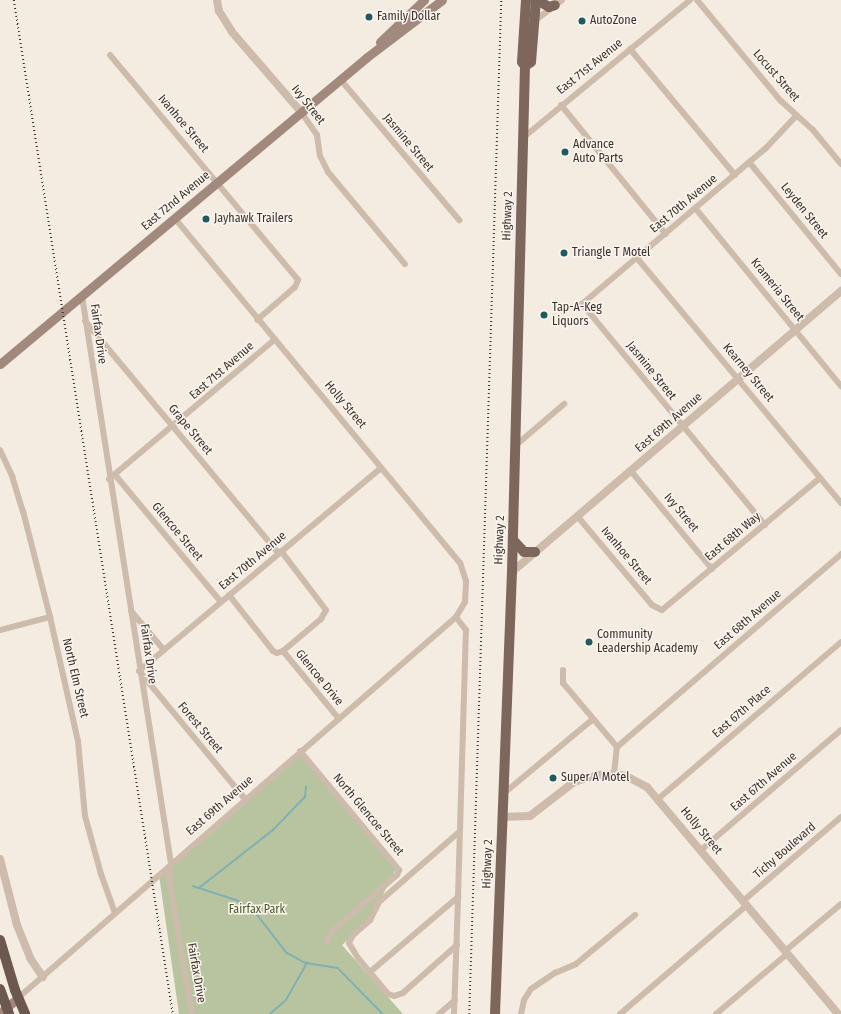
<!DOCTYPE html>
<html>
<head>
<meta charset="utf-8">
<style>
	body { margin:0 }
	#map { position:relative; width:841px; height:1014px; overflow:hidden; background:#f4ebe1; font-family:"Fira Sans Condensed",sans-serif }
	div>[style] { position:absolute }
	.green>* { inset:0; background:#b8c4a0 }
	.stream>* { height:1.5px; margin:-0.75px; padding:0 0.75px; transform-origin:0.75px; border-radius:0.75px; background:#7fb0b2 }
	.minor>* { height:6px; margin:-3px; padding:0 3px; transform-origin:3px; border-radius:3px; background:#cdbbac }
	.tertiary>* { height:8px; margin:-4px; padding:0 4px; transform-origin:4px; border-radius:4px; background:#cdbbac }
	.secondary>* { height:9px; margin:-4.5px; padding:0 4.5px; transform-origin:4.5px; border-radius:4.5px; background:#a18a7d }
	.primary>* { height:10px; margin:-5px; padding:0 5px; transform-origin:5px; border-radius:5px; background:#7d675c }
	.trunk>* { height:10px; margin:-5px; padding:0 5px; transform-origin:5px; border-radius:5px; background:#6c584f }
	.rail>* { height:1.5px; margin-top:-0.75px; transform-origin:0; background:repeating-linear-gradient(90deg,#3b302b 0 1px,transparent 0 4px) }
	.dots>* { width:11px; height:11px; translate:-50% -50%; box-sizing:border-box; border:2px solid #fbf5ee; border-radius:50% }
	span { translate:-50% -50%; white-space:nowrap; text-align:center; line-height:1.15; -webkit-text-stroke:3px #fbf5ee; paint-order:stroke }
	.poi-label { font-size:12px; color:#3b302b }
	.left { translate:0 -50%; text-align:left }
	.street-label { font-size:12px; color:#3b302b }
	.park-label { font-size:12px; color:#4a5a2e }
</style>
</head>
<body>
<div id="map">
	<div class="green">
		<div style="clip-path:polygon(300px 751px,397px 867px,370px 920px,342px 945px,403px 1014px,179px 1014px,159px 875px)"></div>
	</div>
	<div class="stream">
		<div style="left:193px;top:886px;width:45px;rotate:18deg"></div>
		<div style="left:236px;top:900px;width:19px;rotate:28deg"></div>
		<div style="left:253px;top:909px;width:56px;rotate:52.3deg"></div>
		<div style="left:287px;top:953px;width:21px;rotate:28deg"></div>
		<div style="left:306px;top:963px;width:32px;rotate:9deg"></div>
		<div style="left:338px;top:968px;width:64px;rotate:45.6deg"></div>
		<div style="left:199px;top:888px;width:94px;rotate:-38.1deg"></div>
		<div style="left:273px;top:830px;width:46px;rotate:-45.9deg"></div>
		<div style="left:305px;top:797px;width:10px;rotate:-84deg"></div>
		<div style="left:270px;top:1014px;width:21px;rotate:-41deg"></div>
		<div style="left:286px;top:1000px;width:43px;rotate:-60.4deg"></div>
	</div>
	<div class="minor">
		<div style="left:697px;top:0;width:131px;rotate:50.3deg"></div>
		<div style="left:781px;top:101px;width:43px;rotate:42.2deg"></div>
		<div style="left:813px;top:130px;width:44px;rotate:50.5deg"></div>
		<div style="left:533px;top:22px;width:36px;rotate:-37deg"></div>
		<div style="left:630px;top:49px;width:164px;rotate:50.2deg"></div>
		<div style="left:110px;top:55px;width:293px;rotate:50.1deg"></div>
		<div style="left:298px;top:280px;width:8px;rotate:113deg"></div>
		<div style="left:295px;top:287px;width:50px;rotate:139deg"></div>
		<div style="left:340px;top:79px;width:185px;rotate:49.8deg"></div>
		<div style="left:561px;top:105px;width:166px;rotate:50.9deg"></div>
		<div style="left:301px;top:112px;width:28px;rotate:55deg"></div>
		<div style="left:317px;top:135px;width:21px;rotate:82deg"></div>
		<div style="left:320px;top:156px;width:18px;rotate:63deg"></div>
		<div style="left:328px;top:172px;width:120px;rotate:50.1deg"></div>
		<div style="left:524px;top:137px;width:215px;rotate:-39.5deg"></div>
		<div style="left:749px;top:162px;width:145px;rotate:50.6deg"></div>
		<div style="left:696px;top:209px;width:229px;rotate:50.7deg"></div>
		<div style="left:637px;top:258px;width:319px;rotate:50.2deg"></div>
		<div style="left:82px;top:296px;width:575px;rotate:81.09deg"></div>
		<div style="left:171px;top:864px;width:14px;rotate:98deg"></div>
		<div style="left:169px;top:878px;width:138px;rotate:80.4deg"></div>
		<div style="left:85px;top:321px;width:302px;rotate:50.2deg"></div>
		<div style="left:515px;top:446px;width:65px;rotate:-40.6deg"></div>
		<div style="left:0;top:450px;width:29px;rotate:65deg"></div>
		<div style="left:12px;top:476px;width:37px;rotate:73deg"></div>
		<div style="left:23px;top:511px;width:109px;rotate:75.7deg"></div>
		<div style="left:50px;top:617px;width:127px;rotate:77.3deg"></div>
		<div style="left:78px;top:741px;width:75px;rotate:84.7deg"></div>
		<div style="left:85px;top:816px;width:60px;rotate:74.6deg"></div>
		<div style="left:101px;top:874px;width:41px;rotate:70.3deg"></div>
		<div style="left:631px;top:471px;width:127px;rotate:50.4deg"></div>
		<div style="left:116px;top:476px;width:164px;rotate:50.2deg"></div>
		<div style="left:109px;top:479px;width:217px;rotate:-40.1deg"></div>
		<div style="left:578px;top:517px;width:115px;rotate:49.9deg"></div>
		<div style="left:652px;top:605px;width:11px;rotate:27deg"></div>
		<div style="left:662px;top:610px;width:206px;rotate:-39.9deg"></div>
		<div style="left:765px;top:525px;width:287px;rotate:-129.6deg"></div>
		<div style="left:582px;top:304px;width:241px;rotate:-40.3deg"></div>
		<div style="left:766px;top:148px;width:44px;rotate:-46.8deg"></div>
		<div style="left:229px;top:595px;width:71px;rotate:51.8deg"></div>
		<div style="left:273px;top:651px;width:4px;rotate:27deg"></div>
		<div style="left:277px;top:653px;width:6px;rotate:-18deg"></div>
		<div style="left:283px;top:651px;width:50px;rotate:-40.1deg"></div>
		<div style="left:321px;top:619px;width:10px;rotate:-61deg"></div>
		<div style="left:326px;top:610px;width:74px;rotate:-127.3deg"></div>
		<div style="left:131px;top:611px;width:51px;rotate:49.8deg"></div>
		<div style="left:0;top:630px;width:52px;rotate:-14.6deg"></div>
		<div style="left:283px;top:651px;width:88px;rotate:50.5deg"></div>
		<div style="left:563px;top:670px;width:13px;rotate:90deg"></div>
		<div style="left:563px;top:683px;width:84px;rotate:49.8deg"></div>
		<div style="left:300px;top:751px;width:155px;rotate:50.2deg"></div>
		<div style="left:399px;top:870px;width:5px;rotate:112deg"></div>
		<div style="left:397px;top:875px;width:86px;rotate:139.3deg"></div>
		<div style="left:332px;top:931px;width:11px;rotate:117deg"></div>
		<div style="left:614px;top:774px;width:27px;rotate:-84deg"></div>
		<div style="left:617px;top:747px;width:296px;rotate:-40.7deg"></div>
		<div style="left:503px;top:794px;width:117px;rotate:-39.8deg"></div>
		<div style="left:245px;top:799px;width:166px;rotate:-129.6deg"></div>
		<div style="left:139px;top:671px;width:316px;rotate:-40deg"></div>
		<div style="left:658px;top:799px;width:241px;rotate:-40.6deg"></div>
		<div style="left:701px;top:850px;width:184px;rotate:-40.6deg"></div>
		<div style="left:743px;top:901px;width:129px;rotate:-40.6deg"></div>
		<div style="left:457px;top:945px;width:72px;rotate:138.4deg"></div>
		<div style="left:403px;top:993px;width:9px;rotate:162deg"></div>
		<div style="left:394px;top:996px;width:6px;rotate:-162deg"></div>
		<div style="left:388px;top:994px;width:47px;rotate:-129.8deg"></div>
		<div style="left:358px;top:958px;width:17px;rotate:-121deg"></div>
		<div style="left:349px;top:943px;width:9px;rotate:-63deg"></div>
		<div style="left:353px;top:935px;width:23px;rotate:-41deg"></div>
		<div style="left:370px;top:920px;width:20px;rotate:-63deg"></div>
		<div style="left:379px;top:902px;width:106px;rotate:-41.2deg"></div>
		<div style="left:785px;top:951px;width:73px;rotate:-40deg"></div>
		<div style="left:370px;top:972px;width:116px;rotate:-40.4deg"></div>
		<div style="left:458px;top:897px;width:267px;rotate:-88.3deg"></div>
		<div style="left:466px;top:630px;width:16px;rotate:-128deg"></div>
		<div style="left:18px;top:998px;width:581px;rotate:-41.02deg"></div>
		<div style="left:456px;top:617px;width:17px;rotate:-59deg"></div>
		<div style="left:465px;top:602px;width:21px;rotate:-87deg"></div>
		<div style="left:466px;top:581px;width:19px;rotate:-108deg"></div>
		<div style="left:460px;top:563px;width:447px;rotate:-129.6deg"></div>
		<div style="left:439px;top:1014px;width:21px;rotate:-41deg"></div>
		<div style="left:454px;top:1014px;width:117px;rotate:-88deg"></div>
		<div style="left:521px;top:1014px;width:14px;rotate:-78deg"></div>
		<div style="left:524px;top:1000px;width:13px;rotate:-58deg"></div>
		<div style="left:531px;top:989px;width:29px;rotate:-34deg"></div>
		<div style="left:555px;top:973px;width:23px;rotate:-23deg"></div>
		<div style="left:576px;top:964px;width:77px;rotate:-39.7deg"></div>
		<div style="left:620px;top:1014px;width:167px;rotate:-40.6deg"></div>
		<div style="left:716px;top:1014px;width:93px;rotate:-40.2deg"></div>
	</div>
	<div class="tertiary">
		<div style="left:217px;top:0;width:11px;rotate:80deg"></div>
		<div style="left:219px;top:11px;width:25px;rotate:58deg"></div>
		<div style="left:232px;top:32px;width:106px;rotate:49.2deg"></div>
		<div style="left:512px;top:572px;width:433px;rotate:-40.5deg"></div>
		<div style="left:502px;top:817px;width:28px;rotate:-2deg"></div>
		<div style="left:530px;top:816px;width:56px;rotate:-37.7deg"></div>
		<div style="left:574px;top:782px;width:24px;rotate:-17deg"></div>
		<div style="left:597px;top:775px;width:17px;rotate:-3deg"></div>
		<div style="left:614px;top:774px;width:12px;rotate:9deg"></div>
		<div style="left:626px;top:776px;width:24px;rotate:28deg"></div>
		<div style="left:647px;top:787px;width:297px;rotate:49.9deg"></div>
		<div style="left:0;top:859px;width:68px;rotate:75.6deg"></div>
		<div style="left:17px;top:925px;width:35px;rotate:68deg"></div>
		<div style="left:30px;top:958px;width:23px;rotate:56deg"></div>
	</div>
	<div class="secondary">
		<div style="left:380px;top:42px;width:61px;rotate:-43.7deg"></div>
		<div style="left:0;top:364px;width:478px;rotate:-39.9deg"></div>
		<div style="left:367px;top:57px;width:94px;rotate:-37.2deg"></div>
		<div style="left:0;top:1013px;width:23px;rotate:-40deg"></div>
	</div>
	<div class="primary">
		<div style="left:537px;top:0;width:14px;rotate:30deg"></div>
		<div style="left:549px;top:7px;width:6px;rotate:-18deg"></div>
		<div style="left:525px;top:66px;width:7px;rotate:-34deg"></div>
		<div style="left:531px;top:62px;width:62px;rotate:-85.4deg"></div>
		<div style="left:513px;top:540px;width:16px;rotate:47deg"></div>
		<div style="left:524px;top:552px;width:11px"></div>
		<div style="left:495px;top:1014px;width:442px;rotate:-87.8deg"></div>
		<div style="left:512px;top:572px;width:506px;rotate:-88.53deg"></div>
		<div style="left:525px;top:66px;width:5px;rotate:-127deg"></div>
		<div style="left:522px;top:62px;width:62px;rotate:-86.3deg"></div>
	</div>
	<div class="trunk">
		<div style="left:0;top:940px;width:52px;rotate:73.3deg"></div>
		<div style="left:15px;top:990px;width:26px;rotate:67deg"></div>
		<div style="left:0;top:989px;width:27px;rotate:70deg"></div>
	</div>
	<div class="rail">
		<div style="left:14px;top:0;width:1026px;rotate:81.09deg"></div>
		<div style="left:469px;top:1014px;width:1015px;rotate:-88.19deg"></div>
	</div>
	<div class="dots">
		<div style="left:369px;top:17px;background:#1f5a5e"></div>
		<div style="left:582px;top:21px;background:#1f5a5e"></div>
		<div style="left:565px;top:152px;background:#1f5a5e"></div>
		<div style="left:206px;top:219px;background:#1f5a5e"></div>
		<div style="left:564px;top:253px;background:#1f5a5e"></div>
		<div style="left:544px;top:315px;background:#1f5a5e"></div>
		<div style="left:589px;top:642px;background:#1f5a5e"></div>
		<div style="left:553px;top:778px;background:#1f5a5e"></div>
	</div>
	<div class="poi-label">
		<span class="left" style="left:377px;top:17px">Family Dollar</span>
		<span class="left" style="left:590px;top:21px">AutoZone</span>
		<span class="left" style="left:573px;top:152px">Advance<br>Auto Parts</span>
		<span class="left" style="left:214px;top:219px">Jayhawk Trailers</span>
		<span class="left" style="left:572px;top:253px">Triangle T Motel</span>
		<span class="left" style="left:552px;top:315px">Tap-A-Keg<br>Liquors</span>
		<span class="left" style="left:597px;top:642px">Community<br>Leadership Academy</span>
		<span class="left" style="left:561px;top:778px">Super A Motel</span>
	</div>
	<div class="street-label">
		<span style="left:590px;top:67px;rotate:-39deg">East 71st Avenue</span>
		<span style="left:776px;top:76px;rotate:49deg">Locust Street</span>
		<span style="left:308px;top:105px;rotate:52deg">Ivy Street</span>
		<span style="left:183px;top:124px;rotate:50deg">Ivanhoe Street</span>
		<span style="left:408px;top:143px;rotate:50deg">Jasmine Street</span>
		<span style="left:176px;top:201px;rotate:-40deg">East 72nd Avenue</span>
		<span style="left:684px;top:204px;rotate:-40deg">East 70th Avenue</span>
		<span style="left:804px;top:211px;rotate:51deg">Leyden Street</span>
		<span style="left:508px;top:216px;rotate:-88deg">Highway 2</span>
		<span style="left:777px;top:290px;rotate:51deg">Krameria Street</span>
		<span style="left:98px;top:334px;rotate:82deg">Fairfax Drive</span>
		<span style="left:222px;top:371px;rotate:-41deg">East 71st Avenue</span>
		<span style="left:651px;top:371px;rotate:51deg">Jasmine Street</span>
		<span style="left:748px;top:373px;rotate:50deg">Kearney Street</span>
		<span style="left:345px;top:405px;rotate:50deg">Holly Street</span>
		<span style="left:669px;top:423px;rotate:-41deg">East 69th Avenue</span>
		<span style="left:190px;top:430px;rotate:50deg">Grape Street</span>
		<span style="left:681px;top:513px;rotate:50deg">Ivy Street</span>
		<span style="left:177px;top:532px;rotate:50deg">Glencoe Street</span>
		<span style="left:733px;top:537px;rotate:-40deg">East 68th Way</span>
		<span style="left:500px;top:540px;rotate:-88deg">Highway 2</span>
		<span style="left:626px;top:556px;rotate:50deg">Ivanhoe Street</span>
		<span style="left:253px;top:561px;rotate:-40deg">East 70th Avenue</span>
		<span style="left:748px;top:620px;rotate:-41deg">East 68th Avenue</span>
		<span style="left:148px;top:654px;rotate:82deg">Fairfax Drive</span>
		<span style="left:75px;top:678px;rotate:77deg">North Elm Street</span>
		<span style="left:319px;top:678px;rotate:51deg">Glencoe Drive</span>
		<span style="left:742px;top:712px;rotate:-41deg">East 67th Place</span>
		<span style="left:200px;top:728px;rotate:50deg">Forest Street</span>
		<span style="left:764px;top:782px;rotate:-41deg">East 67th Avenue</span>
		<span style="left:220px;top:806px;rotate:-41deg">East 69th Avenue</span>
		<span style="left:368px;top:815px;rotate:50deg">North Glencoe Street</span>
		<span style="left:701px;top:831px;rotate:50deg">Holly Street</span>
		<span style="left:785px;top:851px;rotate:-41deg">Tichy Boulevard</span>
		<span style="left:488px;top:864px;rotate:-88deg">Highway 2</span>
		<span style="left:196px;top:973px;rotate:80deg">Fairfax Drive</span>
	</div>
	<div class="park-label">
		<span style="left:257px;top:910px">Fairfax Park</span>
	</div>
</div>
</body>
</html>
